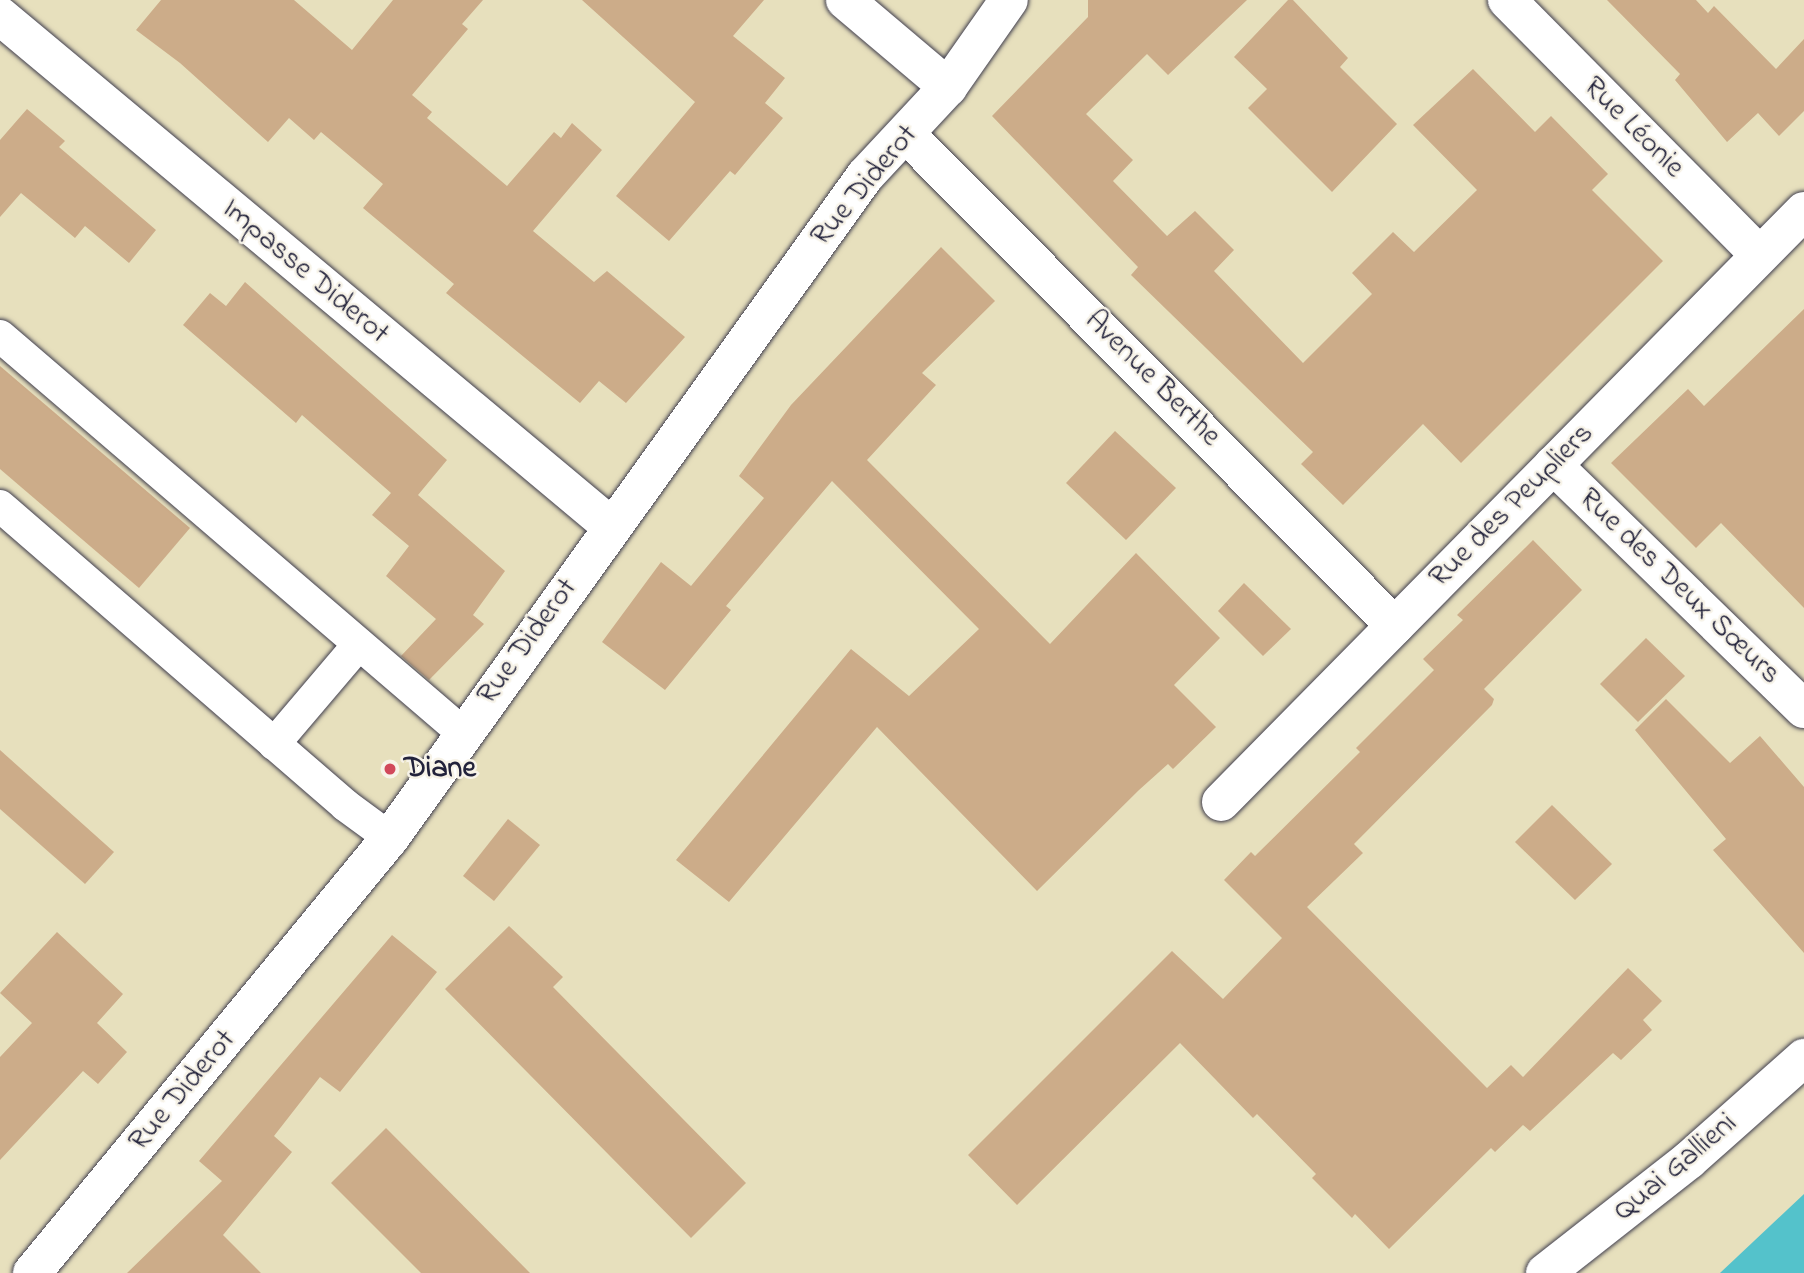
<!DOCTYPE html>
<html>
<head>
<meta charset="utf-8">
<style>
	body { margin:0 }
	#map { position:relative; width:1804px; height:1273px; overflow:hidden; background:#e7e0bd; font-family:"Indie Flower",sans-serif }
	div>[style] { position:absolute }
	.water>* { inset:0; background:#54c2cb }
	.building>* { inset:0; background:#ccac89 }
	.roads { filter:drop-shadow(0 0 2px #403e4e) drop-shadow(0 0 2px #403e4e) }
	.service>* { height:32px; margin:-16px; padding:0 16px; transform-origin:16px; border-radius:16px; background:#fff }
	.minor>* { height:38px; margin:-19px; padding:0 19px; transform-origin:19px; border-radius:19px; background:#fff }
	.dots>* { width:19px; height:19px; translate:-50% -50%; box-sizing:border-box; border:4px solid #f7f3e8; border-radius:50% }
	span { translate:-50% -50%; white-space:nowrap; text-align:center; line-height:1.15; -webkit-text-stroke:5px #f7f3e8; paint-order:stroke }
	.street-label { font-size:30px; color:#22223b }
	.poi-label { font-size:30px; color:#22223b; font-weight:700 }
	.left { translate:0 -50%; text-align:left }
</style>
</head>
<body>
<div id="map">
	<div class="water">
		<div style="clip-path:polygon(1804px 1194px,1804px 1273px,1720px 1273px)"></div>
	</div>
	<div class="building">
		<div style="clip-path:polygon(161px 0,294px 0,352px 50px,393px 0,483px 0,462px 24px,468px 29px,412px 95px,432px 112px,427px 118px,507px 186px,554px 132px,561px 138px,572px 123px,602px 150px,533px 231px,594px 282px,607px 271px,685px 337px,626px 403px,599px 381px,580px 403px,446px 293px,454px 284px,363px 208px,383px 184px,321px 132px,314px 140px,289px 118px,268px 142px,180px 63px,136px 30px)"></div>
		<div style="clip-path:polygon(582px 0,764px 0,733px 36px,785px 78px,765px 103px,783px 118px,735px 175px,730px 171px,669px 241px,616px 196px,695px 102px)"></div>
		<div style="clip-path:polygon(1088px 0,1247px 0,1168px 75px,1147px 54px,1086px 114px,1133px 160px,1113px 181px,1167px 236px,1195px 211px,1234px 250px,1214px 271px,1303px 363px,1372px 294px,1352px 273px,1393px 232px,1414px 252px,1477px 190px,1413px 125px,1473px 69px,1535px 132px,1551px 116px,1608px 174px,1592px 190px,1663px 261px,1461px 463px,1423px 424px,1343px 505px,1301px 464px,1313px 452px,1131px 275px,1138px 267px,992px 116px,1088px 17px)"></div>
		<div style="clip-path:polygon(1288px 0,1293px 0,1348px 58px,1340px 67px,1397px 124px,1332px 192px,1248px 108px,1267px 89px,1234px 57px)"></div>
		<div style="clip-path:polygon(1607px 0,1696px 0,1708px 13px,1714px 6px,1776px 69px,1804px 39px,1804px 111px,1779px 136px,1758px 113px,1727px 142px,1675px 80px,1680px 74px)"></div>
		<div style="clip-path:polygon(27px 109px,65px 141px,59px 147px,156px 230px,129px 263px,85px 226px,75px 238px,21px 193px,0 217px,0 140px)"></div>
		<div style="clip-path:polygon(941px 247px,995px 301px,922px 373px,936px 385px,867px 460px,1050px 644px,1136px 553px,1220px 638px,1174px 685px,1216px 727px,1173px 769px,1168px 764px,1139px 790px,1037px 891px,877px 727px,729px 902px,676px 860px,851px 649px,909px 696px,979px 629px,832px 481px,726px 606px,731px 610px,665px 690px,602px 642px,661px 562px,691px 586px,764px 498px,739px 476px,791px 405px)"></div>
		<div style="clip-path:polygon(245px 282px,447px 460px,418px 495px,505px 571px,473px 615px,484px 624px,429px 680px,401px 656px,436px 619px,386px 576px,409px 546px,372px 515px,391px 493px,302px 415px,296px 423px,183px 325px,210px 293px,226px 306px)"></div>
		<div style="clip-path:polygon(1804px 309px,1804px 608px,1721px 523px,1696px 548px,1611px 463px,1688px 389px,1704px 406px)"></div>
		<div style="clip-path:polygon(0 366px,190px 528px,139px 588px,0 469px)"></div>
		<div style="clip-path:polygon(1115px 431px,1176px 488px,1126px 540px,1066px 483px)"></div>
		<div style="clip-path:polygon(1533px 540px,1582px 590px,1484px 689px,1494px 699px,1492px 705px,1354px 844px,1363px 853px,1307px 907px,1487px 1088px,1511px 1065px,1523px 1077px,1628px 968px,1662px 1001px,1643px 1020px,1652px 1030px,1621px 1060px,1613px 1053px,1530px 1131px,1523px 1125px,1495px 1152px,1491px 1148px,1389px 1249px,1355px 1214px,1352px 1218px,1312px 1178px,1316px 1174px,1257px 1114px,1253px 1118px,1180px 1043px,1017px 1205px,968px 1155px,1172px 951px,1223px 999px,1282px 938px,1224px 880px,1251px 852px,1255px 856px,1360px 752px,1356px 748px,1434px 670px,1423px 659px,1463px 620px,1457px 615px)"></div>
		<div style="clip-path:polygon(1244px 583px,1291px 629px,1263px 656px,1218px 611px)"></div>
		<div style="clip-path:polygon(1646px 638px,1685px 676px,1638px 722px,1600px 684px)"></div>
		<div style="clip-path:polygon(1666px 699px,1730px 763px,1760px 736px,1804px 787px,1804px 953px,1713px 850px,1726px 839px,1635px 730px)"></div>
		<div style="clip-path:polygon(0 750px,114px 852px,85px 884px,0 809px)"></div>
		<div style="clip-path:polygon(1552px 805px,1612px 864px,1575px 900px,1515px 842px)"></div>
		<div style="clip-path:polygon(508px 819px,540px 845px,494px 901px,463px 876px)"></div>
		<div style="clip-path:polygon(509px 926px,563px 977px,553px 987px,746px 1183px,691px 1238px,445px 989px)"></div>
		<div style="clip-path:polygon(57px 932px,123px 994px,97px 1023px,127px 1052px,98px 1084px,83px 1071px,0 1160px,0 1057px,32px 1023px,0 993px)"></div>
		<div style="clip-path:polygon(392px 935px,437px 972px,340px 1092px,320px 1077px,274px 1136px,292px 1152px,223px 1235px,261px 1273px,127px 1273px,222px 1181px,199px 1161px)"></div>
		<div style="clip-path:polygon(386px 1128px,530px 1273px,421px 1273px,331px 1183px)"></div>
	</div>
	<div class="roads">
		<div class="service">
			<div style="left:0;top:336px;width:610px;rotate:40.61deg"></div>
			<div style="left:0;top:506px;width:457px;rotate:40.9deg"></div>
			<div style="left:345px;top:805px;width:56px;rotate:36.3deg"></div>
			<div style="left:274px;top:744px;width:131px;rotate:-49.6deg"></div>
		</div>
		<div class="minor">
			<div style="left:845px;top:0;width:135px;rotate:40.2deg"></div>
			<div style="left:1507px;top:0;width:359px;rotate:45.3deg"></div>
			<div style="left:0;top:16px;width:797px;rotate:39.86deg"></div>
			<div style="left:907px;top:135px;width:692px;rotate:45.18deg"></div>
			<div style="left:1553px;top:465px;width:350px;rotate:44.2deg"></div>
			<div style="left:1221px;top:802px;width:830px;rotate:-45.39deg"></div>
			<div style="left:32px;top:1273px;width:563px;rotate:-50.55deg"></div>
			<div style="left:390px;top:838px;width:815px;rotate:-54.34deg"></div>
			<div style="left:865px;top:176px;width:122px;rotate:-47deg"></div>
			<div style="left:948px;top:87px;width:106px;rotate:-55deg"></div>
			<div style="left:1545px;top:1273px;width:183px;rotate:-38.1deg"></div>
			<div style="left:1689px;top:1160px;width:154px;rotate:-41.6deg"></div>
		</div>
	</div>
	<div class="dots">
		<div style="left:390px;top:769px;background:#d1495b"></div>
	</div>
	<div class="street-label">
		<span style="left:1633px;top:128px;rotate:45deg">Rue Léonie</span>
		<span style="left:865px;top:186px;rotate:-50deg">Rue Diderot</span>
		<span style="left:305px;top:272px;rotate:40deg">Impasse Diderot</span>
		<span style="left:1152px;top:379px;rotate:45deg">Avenue Berthe</span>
		<span style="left:1512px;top:506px;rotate:-45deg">Rue des Peupliers</span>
		<span style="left:1679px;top:587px;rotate:44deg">Rue des Deux Sœurs</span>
		<span style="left:528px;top:642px;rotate:-54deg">Rue Diderot</span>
		<span style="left:183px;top:1091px;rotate:-50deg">Rue Diderot</span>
		<span style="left:1676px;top:1168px;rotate:-40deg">Quai Gallieni</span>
	</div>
	<div class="poi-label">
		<span class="left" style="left:404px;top:769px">Diane</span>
	</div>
</div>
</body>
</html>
